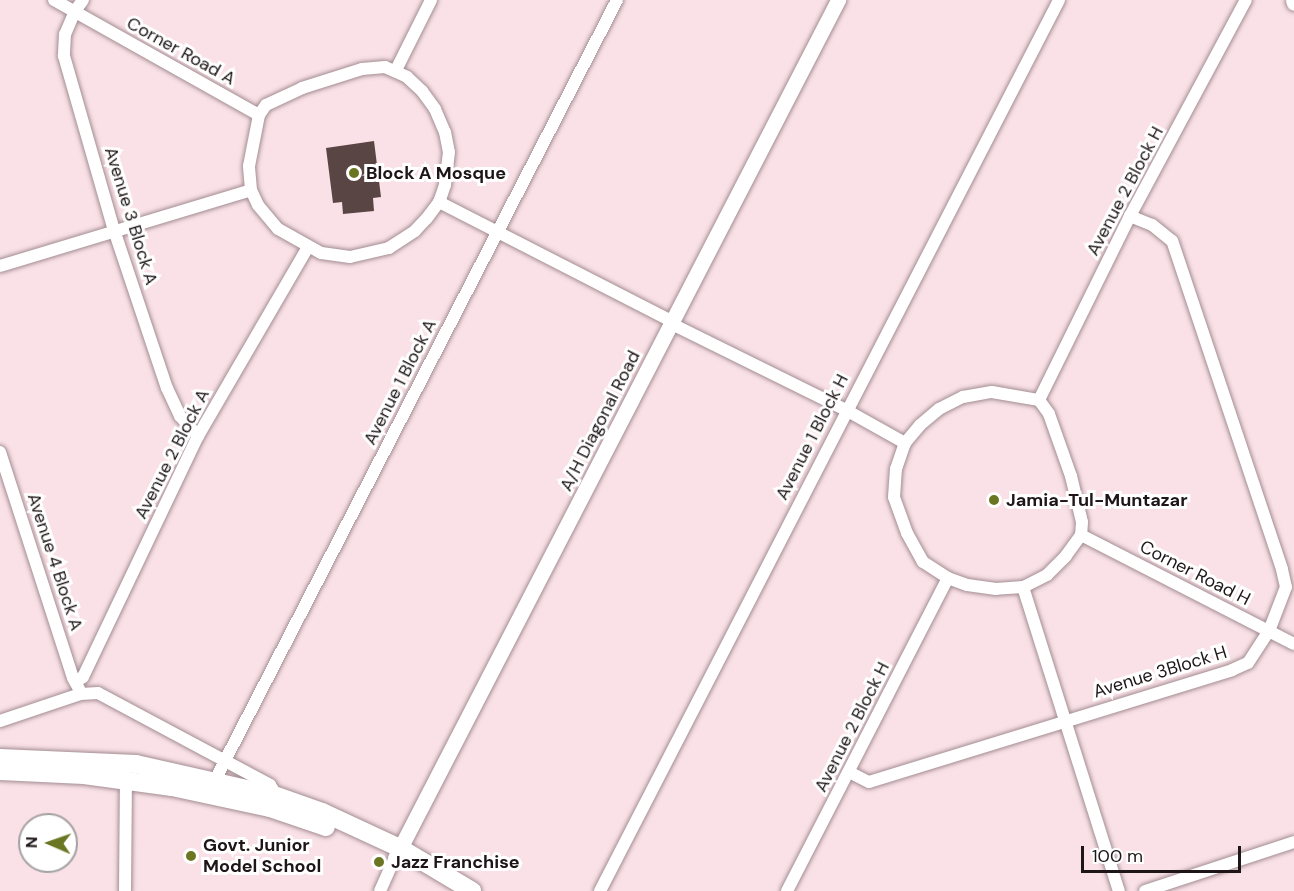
<!DOCTYPE html>
<html>
<head>
<meta charset="utf-8">
<style>
	body { margin:0 }
	#map { position:relative; width:1294px; height:891px; overflow:hidden; background:#f9e1e7; font-family:"DM Sans",sans-serif }
	div>[style] { position:absolute }
	.building>* { inset:0; background:#594543 }
	.roads { filter:drop-shadow(0 0 2px #a38d92) drop-shadow(0 0 2px #a38d92) }
	.minor>* { height:12px; margin:-6px; padding:0 6px; transform-origin:6px; border-radius:6px; background:#fff }
	.tertiary>* { height:15px; margin:-7.5px; padding:0 7.5px; transform-origin:7.5px; border-radius:7.5px; background:#fff }
	.secondary>* { height:18px; margin:-9px; padding:0 9px; transform-origin:9px; border-radius:9px; background:#fff }
	.dots>* { width:16px; height:16px; translate:-50% -50%; box-sizing:border-box; border:3px solid #fff; border-radius:50% }
	span { translate:-50% -50%; white-space:nowrap; text-align:center; line-height:1.15; -webkit-text-stroke:6px #fff; paint-order:stroke }
	.street-label { font-size:18px; color:#1d1517 }
	.poi-label { font-size:18px; color:#1d1517; font-weight:700 }
	.left { translate:0 -50%; text-align:left }
	.north { position:absolute; left:18px; top:813px; width:60px; height:60px; box-sizing:border-box; background:#fff; border:2px solid #a5a1a2; border-radius:50%; rotate:272deg; font-size:16px; font-weight:700; line-height:24px; text-align:center; color:#1d1517 }
	.north::after { content:''; display:block; margin:auto; width:21px; height:27px; background:#6b7622; clip-path:polygon(50% 0,100% 100%,50% 72%,0 100%) }
	.scale { position:absolute; left:1081px; top:846px; width:160px; height:27px; box-sizing:border-box; border:3px solid #1d1517; border-top:0; padding-left:8px; font-size:18px; line-height:21px; white-space:nowrap; color:#1d1517; -webkit-text-stroke:4px #fff; paint-order:stroke }
</style>
</head>
<body>
<div id="map">
	<div class="building">
		<div style="clip-path:polygon(374px 141px,381px 197px,373px 198px,374px 211px,343px 214px,342px 202px,333px 203px,326px 148px)"></div>
	</div>
	<div class="roads">
		<div class="minor">
			<div style="left:54px;top:0;width:235px;rotate:29.3deg"></div>
			<div style="left:83px;top:0;width:14px;rotate:126deg"></div>
			<div style="left:75px;top:11px;width:25px;rotate:113deg"></div>
			<div style="left:65px;top:34px;width:22px;rotate:93deg"></div>
			<div style="left:64px;top:56px;width:181px;rotate:74deg"></div>
			<div style="left:114px;top:230px;width:167px;rotate:71.5deg"></div>
			<div style="left:167px;top:388px;width:31px;rotate:65deg"></div>
			<div style="left:180px;top:416px;width:27px;rotate:48deg"></div>
			<div style="left:385px;top:67px;width:24px;rotate:24deg"></div>
			<div style="left:407px;top:77px;width:21px;rotate:43deg"></div>
			<div style="left:422px;top:91px;width:22px;rotate:54deg"></div>
			<div style="left:435px;top:109px;width:25px;rotate:67deg"></div>
			<div style="left:445px;top:132px;width:20px;rotate:79deg"></div>
			<div style="left:449px;top:152px;width:33px;rotate:97deg"></div>
			<div style="left:445px;top:185px;width:18px;rotate:109deg"></div>
			<div style="left:439px;top:202px;width:21px;rotate:127deg"></div>
			<div style="left:426px;top:219px;width:16px;rotate:133deg"></div>
			<div style="left:415px;top:231px;width:31px;rotate:147deg"></div>
			<div style="left:389px;top:248px;width:40px;rotate:167deg"></div>
			<div style="left:350px;top:257px;width:29px;rotate:-172deg"></div>
			<div style="left:321px;top:253px;width:49px;rotate:-150.8deg"></div>
			<div style="left:278px;top:229px;width:31px;rotate:-130deg"></div>
			<div style="left:258px;top:205px;width:17px;rotate:-115deg"></div>
			<div style="left:251px;top:190px;width:24px;rotate:-95deg"></div>
			<div style="left:249px;top:166px;width:52px;rotate:-78.9deg"></div>
			<div style="left:259px;top:115px;width:12px;rotate:-55deg"></div>
			<div style="left:266px;top:105px;width:40px;rotate:-25deg"></div>
			<div style="left:302px;top:88px;width:63px;rotate:-17.6deg"></div>
			<div style="left:362px;top:69px;width:23px;rotate:-5deg"></div>
			<div style="left:396px;top:70px;width:78px;rotate:-63.4deg"></div>
			<div style="left:439px;top:202px;width:263px;rotate:27.1deg"></div>
			<div style="left:0;top:266px;width:262px;rotate:-16.8deg"></div>
			<div style="left:672px;top:324px;width:194px;rotate:26.3deg"></div>
			<div style="left:846px;top:410px;width:68px;rotate:29.2deg"></div>
			<div style="left:992px;top:392px;width:48px;rotate:9.7deg"></div>
			<div style="left:1039px;top:400px;width:17px;rotate:54deg"></div>
			<div style="left:1049px;top:414px;width:66px;rotate:70.5deg"></div>
			<div style="left:1071px;top:476px;width:47px;rotate:76.6deg"></div>
			<div style="left:1082px;top:522px;width:13px;rotate:94deg"></div>
			<div style="left:1081px;top:535px;width:26px;rotate:126deg"></div>
			<div style="left:1066px;top:556px;width:27px;rotate:135deg"></div>
			<div style="left:1047px;top:575px;width:27px;rotate:153deg"></div>
			<div style="left:1023px;top:587px;width:27px;rotate:176deg"></div>
			<div style="left:996px;top:589px;width:29px;rotate:-172deg"></div>
			<div style="left:967px;top:585px;width:20px;rotate:-160deg"></div>
			<div style="left:948px;top:578px;width:30px;rotate:-147deg"></div>
			<div style="left:923px;top:562px;width:33px;rotate:-119deg"></div>
			<div style="left:907px;top:533px;width:38px;rotate:-110deg"></div>
			<div style="left:894px;top:497px;width:28px;rotate:-86deg"></div>
			<div style="left:896px;top:469px;width:28px;rotate:-71deg"></div>
			<div style="left:905px;top:443px;width:23px;rotate:-50deg"></div>
			<div style="left:920px;top:425px;width:25px;rotate:-40deg"></div>
			<div style="left:939px;top:409px;width:27px;rotate:-27deg"></div>
			<div style="left:963px;top:397px;width:29px;rotate:-10deg"></div>
			<div style="left:1039px;top:400px;width:205px;rotate:-63.7deg"></div>
			<div style="left:1130px;top:216px;width:245px;rotate:-61.8deg"></div>
			<div style="left:0;top:452px;width:237px;rotate:72.1deg"></div>
			<div style="left:73px;top:678px;width:13px;rotate:61deg"></div>
			<div style="left:1081px;top:535px;width:239px;rotate:27.1deg"></div>
			<div style="left:1023px;top:587px;width:319px;rotate:72.5deg"></div>
			<div style="left:77px;top:681px;width:7px;rotate:-34deg"></div>
			<div style="left:83px;top:677px;width:267px;rotate:-64.5deg"></div>
			<div style="left:198px;top:436px;width:219px;rotate:-59.8deg"></div>
			<div style="left:0;top:721px;width:84px;rotate:-18.6deg"></div>
			<div style="left:80px;top:694px;width:18px;rotate:-3deg"></div>
			<div style="left:98px;top:693px;width:195px;rotate:28.1deg"></div>
			<div style="left:270px;top:785px;width:6px;rotate:59deg"></div>
			<div style="left:273px;top:790px;width:8px;rotate:90deg"></div>
			<div style="left:849px;top:772px;width:22px;rotate:27deg"></div>
			<div style="left:869px;top:782px;width:380px;rotate:-17.1deg"></div>
			<div style="left:1232px;top:670px;width:17px;rotate:-24deg"></div>
			<div style="left:1248px;top:663px;width:38px;rotate:-57deg"></div>
			<div style="left:1269px;top:631px;width:47px;rotate:-68.9deg"></div>
			<div style="left:1286px;top:587px;width:18px;rotate:-103deg"></div>
			<div style="left:1282px;top:569px;width:346px;rotate:-108.5deg"></div>
			<div style="left:1172px;top:241px;width:26px;rotate:-141deg"></div>
			<div style="left:1152px;top:225px;width:24px;rotate:-158deg"></div>
			<div style="left:215px;top:780px;width:877px;rotate:-62.73deg"></div>
			<div style="left:125px;top:891px;width:112px;rotate:-89.5deg"></div>
			<div style="left:380px;top:891px;width:36px;rotate:-66deg"></div>
			<div style="left:600px;top:891px;width:1002px;rotate:-62.74deg"></div>
			<div style="left:787px;top:891px;width:352px;rotate:-62.8deg"></div>
			<div style="left:1145px;top:891px;width:157px;rotate:-18.2deg"></div>
		</div>
		<div class="tertiary">
			<div style="left:1293px;top:0;width:3px;rotate:72deg"></div>
			<div style="left:395px;top:858px;width:966px;rotate:-62.69deg"></div>
		</div>
		<div class="secondary">
			<div style="left:0;top:758px;width:136px;rotate:2.5deg"></div>
			<div style="left:136px;top:764px;width:141px;rotate:12.7deg"></div>
			<div style="left:274px;top:795px;width:51px;rotate:19.5deg"></div>
			<div style="left:322px;top:812px;width:86px;rotate:24.8deg"></div>
			<div style="left:400px;top:848px;width:84px;rotate:30.8deg"></div>
			<div style="left:0;top:771px;width:84px;rotate:2.7deg"></div>
			<div style="left:84px;top:775px;width:89px;rotate:7.8deg"></div>
			<div style="left:172px;top:787px;width:100px;rotate:12.1deg"></div>
			<div style="left:270px;top:808px;width:59px;rotate:18.7deg"></div>
		</div>
	</div>
	<div class="dots">
		<div style="left:354px;top:173px;background:#6b7622"></div>
		<div style="left:994px;top:500px;background:#6b7622"></div>
		<div style="left:191px;top:856px;background:#6b7622"></div>
		<div style="left:379px;top:862px;background:#6b7622"></div>
	</div>
	<div class="street-label">
		<span style="left:181px;top:51px;rotate:29deg">Corner Road A</span>
		<span style="left:1125px;top:191px;rotate:-62deg">Avenue 2 Block H</span>
		<span style="left:131px;top:216px;rotate:73deg">Avenue 3 Block A</span>
		<span style="left:400px;top:382px;rotate:-63deg">Avenue 1 Block A</span>
		<span style="left:600px;top:421px;rotate:-63deg">A/H Diagonal Road</span>
		<span style="left:812px;top:437px;rotate:-63deg">Avenue 1 Block H</span>
		<span style="left:172px;top:454px;rotate:-63deg">Avenue 2 Block A</span>
		<span style="left:55px;top:562px;rotate:72deg">Avenue 4 Block A</span>
		<span style="left:1195px;top:573px;rotate:27deg">Corner Road H</span>
		<span style="left:1160px;top:672px;rotate:-17deg">Avenue 3Block H</span>
		<span style="left:852px;top:727px;rotate:-63deg">Avenue 2 Block H</span>
	</div>
	<div class="poi-label">
		<span class="left" style="left:366px;top:173px">Block A Mosque</span>
		<span class="left" style="left:1006px;top:500px">Jamia-Tul-Muntazar</span>
		<span class="left" style="left:203px;top:856px">Govt. Junior<br>Model School</span>
		<span class="left" style="left:391px;top:862px">Jazz Franchise</span>
	</div>
	<div class="north">N</div>
	<div class="scale">100 m</div>
</div>
</body>
</html>
